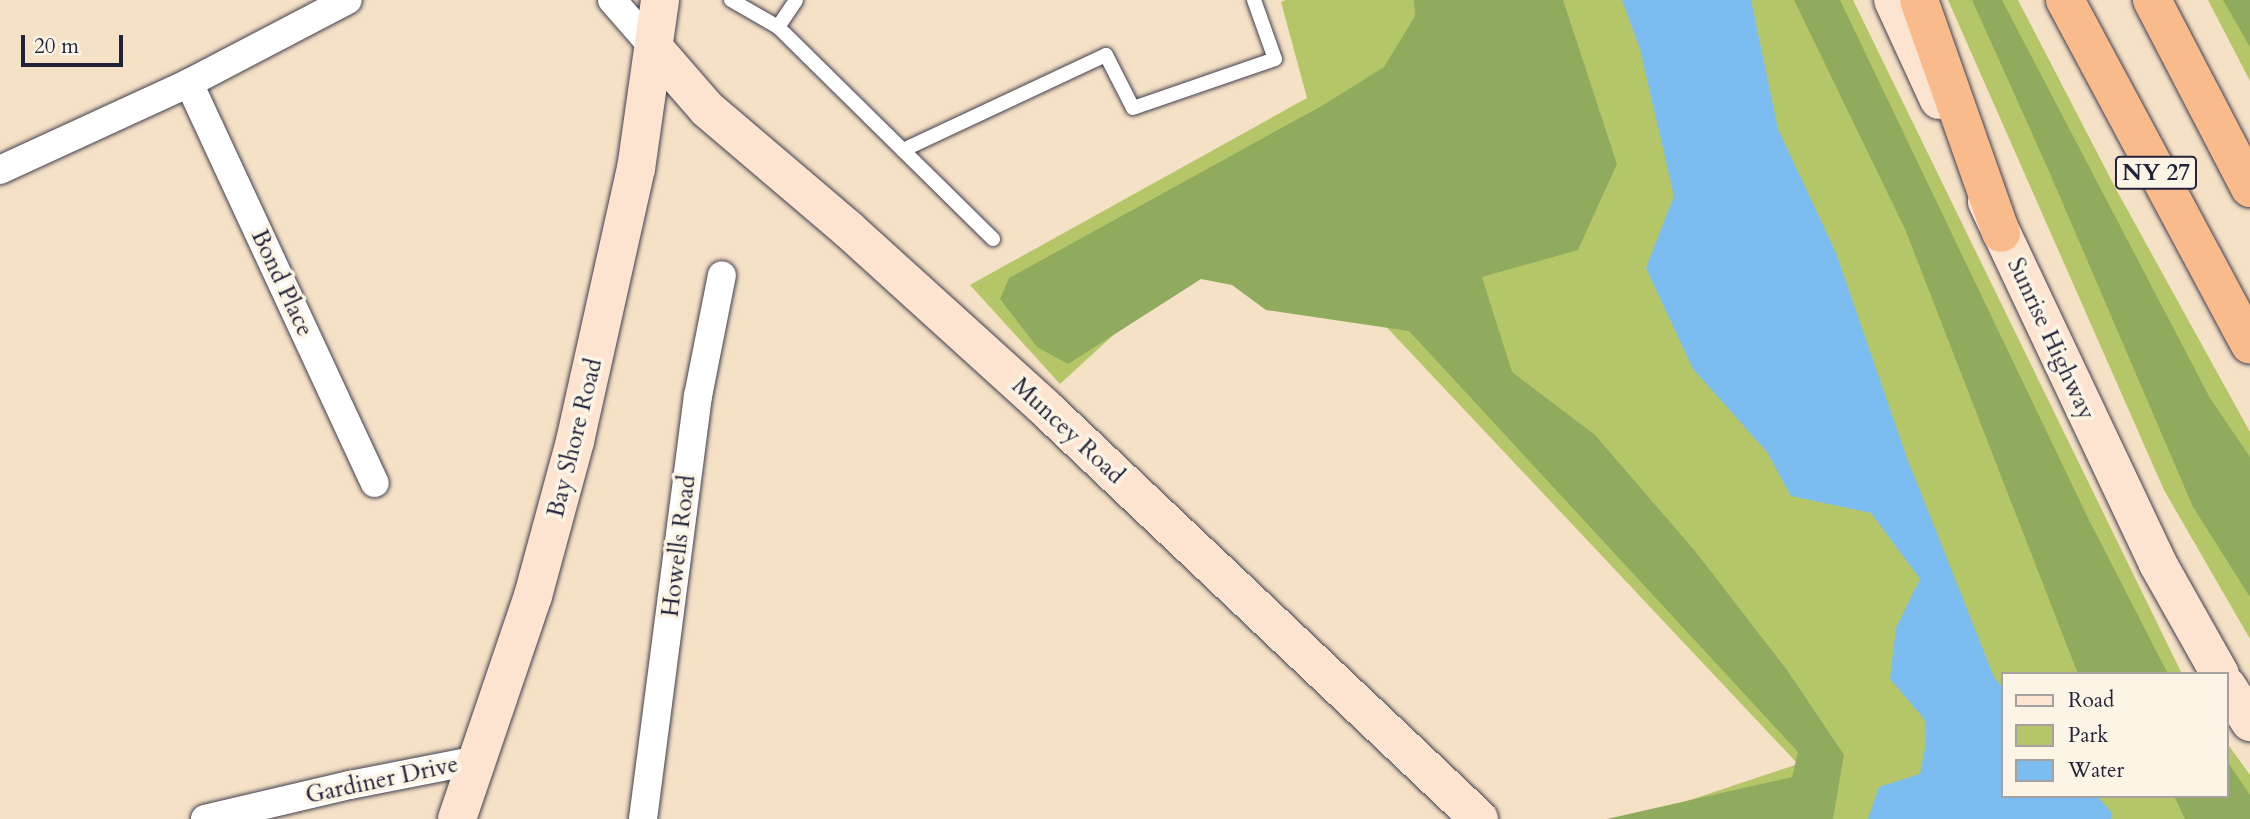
<!DOCTYPE html>
<html>
<head>
<meta charset="utf-8">
<style>
	body { margin:0 }
	#map { position:relative; width:2250px; height:819px; overflow:hidden; background:#f5e1c5; font-family:Cardo,serif }
	div>[style] { position:absolute }
	.green>* { inset:0; background:#b5c669 }
	.forest>* { inset:0; background:#90ab5d }
	.water>* { inset:0; background:#7bbdf0 }
	.roads { filter:drop-shadow(0 0 2px #423f50) drop-shadow(0 0 2px #423f50) }
	.lane>* { height:14px; margin:-7px; padding:0 7px; transform-origin:7px; border-radius:7px; background:#fff }
	.street>* { height:28px; margin:-14px; padding:0 14px; transform-origin:14px; border-radius:14px; background:#fff }
	.secondary>* { height:38px; margin:-19px; padding:0 19px; transform-origin:19px; border-radius:19px; background:#fde4d1 }
	.highway>* { height:38px; margin:-19px; padding:0 19px; transform-origin:19px; border-radius:19px; background:#fabb8c }
	span { translate:-50% -50%; white-space:nowrap; text-align:center; line-height:1.15; -webkit-text-stroke:7px #fcf5e5; paint-order:stroke }
	.shield-label span { padding:2px 5px; background:#fcf5e5; border:2px solid; border-radius:5px; -webkit-text-stroke-width:0 }
	.shield-label { font-size:23px; color:#22223b; font-weight:700 }
	.street-label { font-size:24px; color:#22223b }
	.legend { position:absolute; left:2001px; top:672px; width:228px; height:126px; box-sizing:border-box; background:#fcf5e5; border:2px solid #a5a1a1; margin:0; padding:9px 12px; list-style:none; font-size:21px; color:#22223b }
	.legend li { display:flex; align-items:center; gap:14px; height:35px }
	.legend b { width:35px; border:2px solid #a5a1a1 }
	.scale { position:absolute; left:21px; top:35px; width:102px; height:32px; box-sizing:border-box; border:4px solid #22223b; border-top:0; padding-left:9px; font-size:21px; line-height:24px; white-space:nowrap; color:#22223b; -webkit-text-stroke:5px #fcf5e5; paint-order:stroke }
</style>
</head>
<body>
<div id="map">
	<div class="green">
		<div style="clip-path:polygon(1286px 0,1853px 0,2182px 674px,2003px 674px,2003px 796px,2227px 796px,2227px 743px,2250px 775px,2250px 819px,1633px 819px,1798px 764px,1264px 197px,1060px 384px,970px 285px,1307px 98px,1281px 2px)"></div>
		<div style="clip-path:polygon(1948px 0,2018px 0,2117px 191px,2250px 432px,2250px 639px,2164px 490px)"></div>
		<div style="clip-path:polygon(2208px 0,2250px 0,2250px 81px)"></div>
	</div>
	<div class="forest">
		<div style="clip-path:polygon(1414px 0,1563px 0,1617px 164px,1578px 250px,1482px 277px,1512px 372px,1595px 435px,1695px 551px,1787px 670px,1844px 755px,1833px 819px,1607px 819px,1792px 777px,1798px 752px,1409px 331px,1266px 310px,1232px 285px,1201px 279px,1068px 364px,1037px 347px,1000px 299px,1009px 278px,1325px 104px,1384px 67px,1415px 16px)"></div>
		<div style="clip-path:polygon(1794px 0,1840px 0,2087px 516px,2168px 674px,2078px 674px,1905px 229px)"></div>
		<div style="clip-path:polygon(1972px 0,2002px 0,2210px 398px,2250px 457px,2250px 597px,2193px 507px,2048px 169px)"></div>
		<div style="clip-path:polygon(2223px 0,2250px 0,2250px 47px)"></div>
		<div style="clip-path:polygon(2227px 761px,2250px 795px,2250px 819px,2185px 819px,2174px 796px,2227px 796px)"></div>
	</div>
	<div class="water">
		<div style="clip-path:polygon(1622px 0,1751px 0,1778px 129px,1836px 253px,1907px 458px,1994px 677px,2003px 688px,2003px 796px,2097px 796px,2112px 813px,2111px 819px,1868px 819px,1879px 787px,1920px 774px,1926px 743px,1925px 720px,1890px 679px,1896px 628px,1920px 579px,1871px 513px,1791px 496px,1767px 452px,1693px 369px,1646px 268px,1674px 196px,1640px 49px)"></div>
	</div>
	<div class="roads">
		<div class="lane">
			<div style="left:731px;top:0;width:54px;rotate:29.9deg"></div>
			<div style="left:778px;top:27px;width:302px;rotate:44.6deg"></div>
			<div style="left:778px;top:27px;width:32px;rotate:-56deg"></div>
			<div style="left:903px;top:150px;width:224px;rotate:-25.1deg"></div>
			<div style="left:1106px;top:55px;width:59px;rotate:63deg"></div>
			<div style="left:1133px;top:108px;width:150px;rotate:-19deg"></div>
			<div style="left:1275px;top:59px;width:63px;rotate:-109.6deg"></div>
		</div>
		<div class="street">
			<div style="left:612px;top:0;width:64px;rotate:48.8deg"></div>
			<div style="left:189px;top:83px;width:441px;rotate:65.1deg"></div>
			<div style="left:0;top:170px;width:208px;rotate:-24.7deg"></div>
			<div style="left:189px;top:83px;width:179px;rotate:-27.6deg"></div>
			<div style="left:205px;top:819px;width:149px;rotate:-13.2deg"></div>
			<div style="left:350px;top:785px;width:130px;rotate:-11.1deg"></div>
			<div style="left:643px;top:819px;width:427px;rotate:-82.6deg"></div>
			<div style="left:698px;top:396px;width:123px;rotate:-78.8deg"></div>
		</div>
		<div class="secondary">
			<div style="left:1893px;top:0;width:110px;rotate:65.3deg"></div>
			<div style="left:654px;top:48px;width:81px;rotate:49deg"></div>
			<div style="left:707px;top:109px;width:187px;rotate:40.4deg"></div>
			<div style="left:849px;top:230px;width:263px;rotate:42.2deg"></div>
			<div style="left:1044px;top:407px;width:599px;rotate:43.44deg"></div>
			<div style="left:1987px;top:202px;width:400px;rotate:64.7deg"></div>
			<div style="left:2158px;top:564px;width:126px;rotate:60.6deg"></div>
			<div style="left:2227px;top:686px;width:43px;rotate:57.4deg"></div>
			<div style="left:457px;top:819px;width:236px;rotate:-71.2deg"></div>
			<div style="left:533px;top:596px;width:161px;rotate:-74.8deg"></div>
			<div style="left:575px;top:441px;width:279px;rotate:-77.4deg"></div>
			<div style="left:636px;top:169px;width:171px;rotate:-81.9deg"></div>
		</div>
		<div class="highway">
			<div style="left:1919px;top:0;width:247px;rotate:70.6deg"></div>
			<div style="left:2065px;top:0;width:391px;rotate:61.8deg"></div>
			<div style="left:2152px;top:0;width:212px;rotate:62.5deg"></div>
		</div>
	</div>
	<div class="shield-label">
		<span style="left:2156px;top:173px">NY 27</span>
	</div>
	<div class="street-label">
		<span style="left:282px;top:283px;rotate:65deg">Bond Place</span>
		<span style="left:2051px;top:339px;rotate:65deg">Sunrise Highway</span>
		<span style="left:1068px;top:431px;rotate:43deg">Muncey Road</span>
		<span style="left:575px;top:438px;rotate:-76deg">Bay Shore Road</span>
		<span style="left:679px;top:546px;rotate:-83deg">Howells Road</span>
		<span style="left:382px;top:780px;rotate:-12deg">Gardiner Drive</span>
	</div>
	<ul class="legend">
	<li><b style="height:9px;background:#fde4d1"></b>Road</li>
	<li><b style="height:19px;background:#b5c669"></b>Park</li>
	<li><b style="height:19px;background:#7bbdf0"></b>Water</li>
	</ul>
	<div class="scale">20 m</div>
</div>
</body>
</html>
